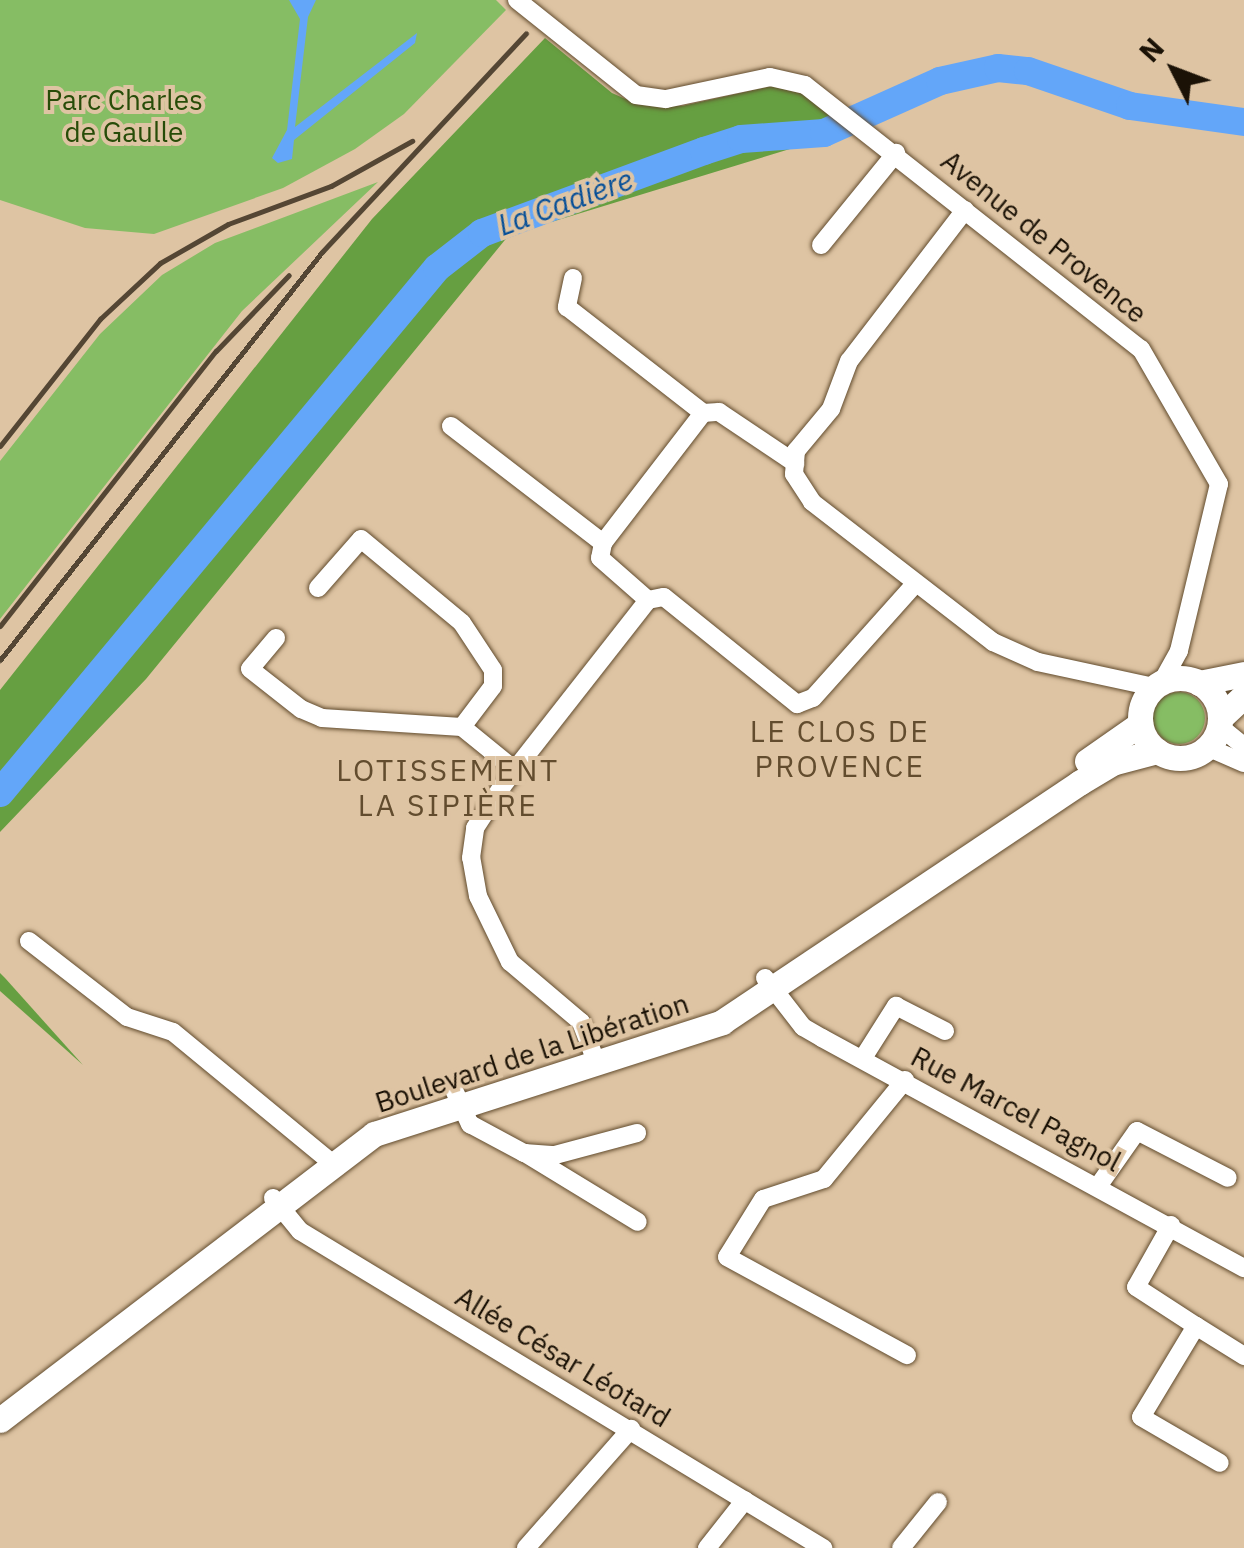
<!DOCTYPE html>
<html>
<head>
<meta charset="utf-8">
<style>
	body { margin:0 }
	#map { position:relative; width:1244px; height:1548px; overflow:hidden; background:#dec4a3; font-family:"IBM Plex Sans",sans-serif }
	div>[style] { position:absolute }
	.green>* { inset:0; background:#86bd64 }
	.round { border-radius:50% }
	.forest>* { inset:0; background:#669f41 }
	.water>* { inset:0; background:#63a6f9 }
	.river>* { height:28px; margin:-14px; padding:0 14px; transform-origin:14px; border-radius:14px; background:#63a6f9 }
	.roads { filter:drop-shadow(0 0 2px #624c2e) drop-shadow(0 0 2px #624c2e) }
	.street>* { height:18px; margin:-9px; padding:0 9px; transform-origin:9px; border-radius:9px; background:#fff }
	.secondary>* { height:25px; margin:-12.5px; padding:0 12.5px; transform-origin:12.5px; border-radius:12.5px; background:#fff }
	.secondary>.ring { margin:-12.5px; padding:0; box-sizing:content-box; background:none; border:25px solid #fff; border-radius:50% }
	.rail>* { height:5px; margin:-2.5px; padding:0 2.5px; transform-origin:2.5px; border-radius:2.5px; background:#544634 }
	span { translate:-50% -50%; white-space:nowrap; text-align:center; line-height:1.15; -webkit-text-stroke:8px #dec4a3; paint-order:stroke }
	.park-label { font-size:28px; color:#274c08 }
	.street-label { font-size:28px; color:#1b1206 }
	.water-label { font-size:30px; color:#064f98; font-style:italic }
	.neighbourhood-label { font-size:30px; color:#624c2e; letter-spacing:2.5px }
	.north { position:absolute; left:1124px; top:20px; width:100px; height:100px; -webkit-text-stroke:8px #dec4a3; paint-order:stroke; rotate:312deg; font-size:28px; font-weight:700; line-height:40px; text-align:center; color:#1b1206 }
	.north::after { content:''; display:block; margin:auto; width:35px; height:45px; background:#1b1206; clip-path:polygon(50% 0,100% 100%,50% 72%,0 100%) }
</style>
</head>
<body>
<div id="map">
	<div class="green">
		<div style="clip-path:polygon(0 0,496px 0,506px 10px,404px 114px,355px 149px,283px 188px,154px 234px,85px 228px,0 200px)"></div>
		<div style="clip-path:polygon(378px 182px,242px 311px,0 619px,0 461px,100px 334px,162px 275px,215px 243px)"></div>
		<div class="round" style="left:1153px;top:692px;width:52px;height:52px"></div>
	</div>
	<div class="forest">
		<div style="clip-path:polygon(545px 38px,612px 93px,639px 105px,682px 106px,772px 86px,803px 94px,838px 120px,839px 134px,509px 235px,146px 679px,0 832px,0 690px,372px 219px)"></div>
		<div style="clip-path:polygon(0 973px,5px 978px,83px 1065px,0 991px)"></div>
	</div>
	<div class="water">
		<div style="clip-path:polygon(289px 0,316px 0,308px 17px,295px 127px,417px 33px,415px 43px,294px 140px,292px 159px,278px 163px,272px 158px,287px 130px,300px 19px)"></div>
	</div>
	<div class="river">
		<div style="left:0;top:793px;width:683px;rotate:-50.23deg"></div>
		<div style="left:437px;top:268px;width:57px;rotate:-37.9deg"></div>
		<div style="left:482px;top:233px;width:237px;rotate:-20.3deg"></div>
		<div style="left:704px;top:151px;width:39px;rotate:-18deg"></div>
		<div style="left:741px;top:139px;width:83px;rotate:-4.1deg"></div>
		<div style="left:824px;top:133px;width:127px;rotate:-24.1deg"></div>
		<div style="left:940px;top:81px;width:59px;rotate:-12.6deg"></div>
		<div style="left:998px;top:68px;width:30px;rotate:6deg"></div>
		<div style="left:1028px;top:71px;width:108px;rotate:18.9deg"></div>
		<div style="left:1130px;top:106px;width:115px;rotate:8deg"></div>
	</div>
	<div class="roads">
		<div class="street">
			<div style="left:517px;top:0;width:152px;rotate:38.6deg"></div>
			<div style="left:636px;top:95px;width:30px;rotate:8deg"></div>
			<div style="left:666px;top:99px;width:106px;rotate:-11.9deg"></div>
			<div style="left:770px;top:77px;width:36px;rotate:13deg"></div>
			<div style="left:805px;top:85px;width:427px;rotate:38.2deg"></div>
			<div style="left:1141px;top:349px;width:156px;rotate:60deg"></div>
			<div style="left:1219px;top:484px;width:172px;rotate:103.5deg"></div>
			<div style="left:1179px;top:651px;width:35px;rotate:119deg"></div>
			<div style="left:965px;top:210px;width:190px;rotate:127.5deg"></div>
			<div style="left:849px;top:361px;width:51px;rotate:110.6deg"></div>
			<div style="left:831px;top:409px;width:55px;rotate:129.8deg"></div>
			<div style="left:796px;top:451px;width:23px;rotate:95deg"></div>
			<div style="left:794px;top:474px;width:33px;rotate:57deg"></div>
			<div style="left:812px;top:502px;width:229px;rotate:37.7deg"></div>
			<div style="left:993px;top:642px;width:49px;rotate:24deg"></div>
			<div style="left:1038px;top:662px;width:119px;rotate:12.2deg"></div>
			<div style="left:821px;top:245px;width:119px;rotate:-50.8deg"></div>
			<div style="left:573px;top:278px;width:30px;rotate:102deg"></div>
			<div style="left:567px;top:307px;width:172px;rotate:37.9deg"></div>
			<div style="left:703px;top:413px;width:16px;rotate:-4deg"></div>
			<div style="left:719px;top:412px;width:92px;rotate:33.9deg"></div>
			<div style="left:451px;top:426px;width:192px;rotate:37.6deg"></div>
			<div style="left:603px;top:543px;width:15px;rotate:101deg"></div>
			<div style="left:600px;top:558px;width:64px;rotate:41.2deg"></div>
			<div style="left:648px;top:600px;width:16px;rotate:-11deg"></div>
			<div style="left:664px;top:597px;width:171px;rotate:38.8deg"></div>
			<div style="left:797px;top:704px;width:17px;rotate:-21deg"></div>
			<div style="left:813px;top:698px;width:154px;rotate:-48.2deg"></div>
			<div style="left:603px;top:543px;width:164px;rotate:-52.4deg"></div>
			<div style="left:318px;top:588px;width:65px;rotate:-48.7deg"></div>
			<div style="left:361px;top:539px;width:131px;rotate:39.7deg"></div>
			<div style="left:462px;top:623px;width:56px;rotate:56.6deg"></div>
			<div style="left:493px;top:670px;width:16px;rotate:90deg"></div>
			<div style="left:493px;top:686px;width:51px;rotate:127.1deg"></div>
			<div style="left:276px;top:638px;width:40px;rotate:130deg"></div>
			<div style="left:250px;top:669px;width:65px;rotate:38.1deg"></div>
			<div style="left:301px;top:709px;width:23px;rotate:23deg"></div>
			<div style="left:322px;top:718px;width:140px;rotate:3.7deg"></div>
			<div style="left:462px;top:727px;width:68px;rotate:39.1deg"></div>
			<div style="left:1219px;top:726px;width:32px;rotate:39deg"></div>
			<div style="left:1207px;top:747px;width:40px;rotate:23.4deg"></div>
			<div style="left:29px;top:941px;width:124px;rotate:37.8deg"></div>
			<div style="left:127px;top:1017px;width:48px;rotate:18.1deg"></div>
			<div style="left:173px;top:1032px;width:207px;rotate:39.5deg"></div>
			<div style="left:765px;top:978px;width:62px;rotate:52.2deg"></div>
			<div style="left:803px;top:1027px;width:22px;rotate:30deg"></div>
			<div style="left:822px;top:1038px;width:481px;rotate:28.6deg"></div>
			<div style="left:863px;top:1058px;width:62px;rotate:-57.6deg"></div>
			<div style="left:896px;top:1006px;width:55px;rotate:27deg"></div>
			<div style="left:597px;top:1064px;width:45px;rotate:-110.9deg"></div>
			<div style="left:581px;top:1022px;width:93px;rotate:-139.8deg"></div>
			<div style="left:510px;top:962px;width:73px;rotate:-115.9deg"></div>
			<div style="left:478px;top:896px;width:39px;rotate:-100deg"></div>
			<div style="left:471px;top:858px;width:30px;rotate:-82deg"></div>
			<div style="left:475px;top:828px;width:51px;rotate:-56.9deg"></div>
			<div style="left:503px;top:785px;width:235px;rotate:-51.9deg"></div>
			<div style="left:905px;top:1080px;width:128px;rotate:129.3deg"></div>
			<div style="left:824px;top:1179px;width:64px;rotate:161.8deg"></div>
			<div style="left:763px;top:1199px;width:68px;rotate:121.8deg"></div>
			<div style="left:727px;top:1257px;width:205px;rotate:28.6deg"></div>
			<div style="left:454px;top:1090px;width:38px;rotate:65deg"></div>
			<div style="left:470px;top:1124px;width:61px;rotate:28.2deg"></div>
			<div style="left:524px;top:1153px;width:31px;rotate:4deg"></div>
			<div style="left:555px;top:1155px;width:85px;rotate:-15deg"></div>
			<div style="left:525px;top:1153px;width:132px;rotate:31.4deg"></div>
			<div style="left:1099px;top:1185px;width:66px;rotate:-54.9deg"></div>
			<div style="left:1137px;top:1131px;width:102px;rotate:27.3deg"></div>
			<div style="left:273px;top:1198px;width:43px;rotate:50.7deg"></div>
			<div style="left:300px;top:1231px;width:612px;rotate:31.22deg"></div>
			<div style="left:1171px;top:1225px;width:71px;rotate:119.4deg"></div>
			<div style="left:1136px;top:1287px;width:72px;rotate:33deg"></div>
			<div style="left:1196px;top:1326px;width:106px;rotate:121.1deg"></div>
			<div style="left:1141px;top:1417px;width:91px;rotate:30.2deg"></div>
			<div style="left:1196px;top:1326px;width:57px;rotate:32deg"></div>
			<div style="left:526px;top:1548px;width:159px;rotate:-48.6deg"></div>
			<div style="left:707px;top:1548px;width:61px;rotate:-51.6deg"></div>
			<div style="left:901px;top:1548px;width:59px;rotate:-51.2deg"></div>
		</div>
		<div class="secondary">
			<div class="ring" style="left:1140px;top:678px;width:55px;height:55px"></div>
			<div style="left:1199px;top:683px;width:46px;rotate:-11.3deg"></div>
			<div style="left:1220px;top:718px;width:33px;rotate:-43deg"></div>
			<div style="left:1087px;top:761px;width:65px;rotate:-34.9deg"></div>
			<div style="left:0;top:1420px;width:471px;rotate:-37.4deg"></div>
			<div style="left:374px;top:1134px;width:366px;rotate:-17.8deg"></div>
			<div style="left:722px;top:1022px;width:430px;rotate:-33.8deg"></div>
			<div style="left:1079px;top:783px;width:39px;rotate:-31deg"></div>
			<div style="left:1112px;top:763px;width:47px;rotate:-14.9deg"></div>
		</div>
	</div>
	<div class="rail">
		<div style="left:0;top:446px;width:162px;rotate:-51.8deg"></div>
		<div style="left:100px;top:319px;width:82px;rotate:-43deg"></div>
		<div style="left:160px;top:263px;width:78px;rotate:-29.8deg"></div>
		<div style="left:228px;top:224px;width:110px;rotate:-20.3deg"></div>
		<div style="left:331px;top:186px;width:93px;rotate:-29.1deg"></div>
		<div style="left:0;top:626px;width:350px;rotate:-51.9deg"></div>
		<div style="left:216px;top:351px;width:105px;rotate:-46.2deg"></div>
		<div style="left:0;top:660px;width:520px;rotate:-51.72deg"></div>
		<div style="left:322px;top:252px;width:299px;rotate:-47deg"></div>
	</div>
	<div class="park-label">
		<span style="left:124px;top:116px">Parc Charles<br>de Gaulle</span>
	</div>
	<div class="street-label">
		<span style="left:1044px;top:237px;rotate:39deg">Avenue de Provence</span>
		<span style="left:532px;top:1053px;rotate:-18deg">Boulevard de la Libération</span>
		<span style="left:1016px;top:1109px;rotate:28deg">Rue Marcel Pagnol</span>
		<span style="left:563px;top:1357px;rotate:31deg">Allée César Léotard</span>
	</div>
	<div class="water-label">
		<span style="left:565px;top:202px;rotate:-20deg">La Cadière</span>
	</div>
	<div class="neighbourhood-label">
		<span style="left:840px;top:748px">LE CLOS DE<br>PROVENCE</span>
		<span style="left:448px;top:787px">LOTISSEMENT<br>LA SIPIÈRE</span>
	</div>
	<div class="north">N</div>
</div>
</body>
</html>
